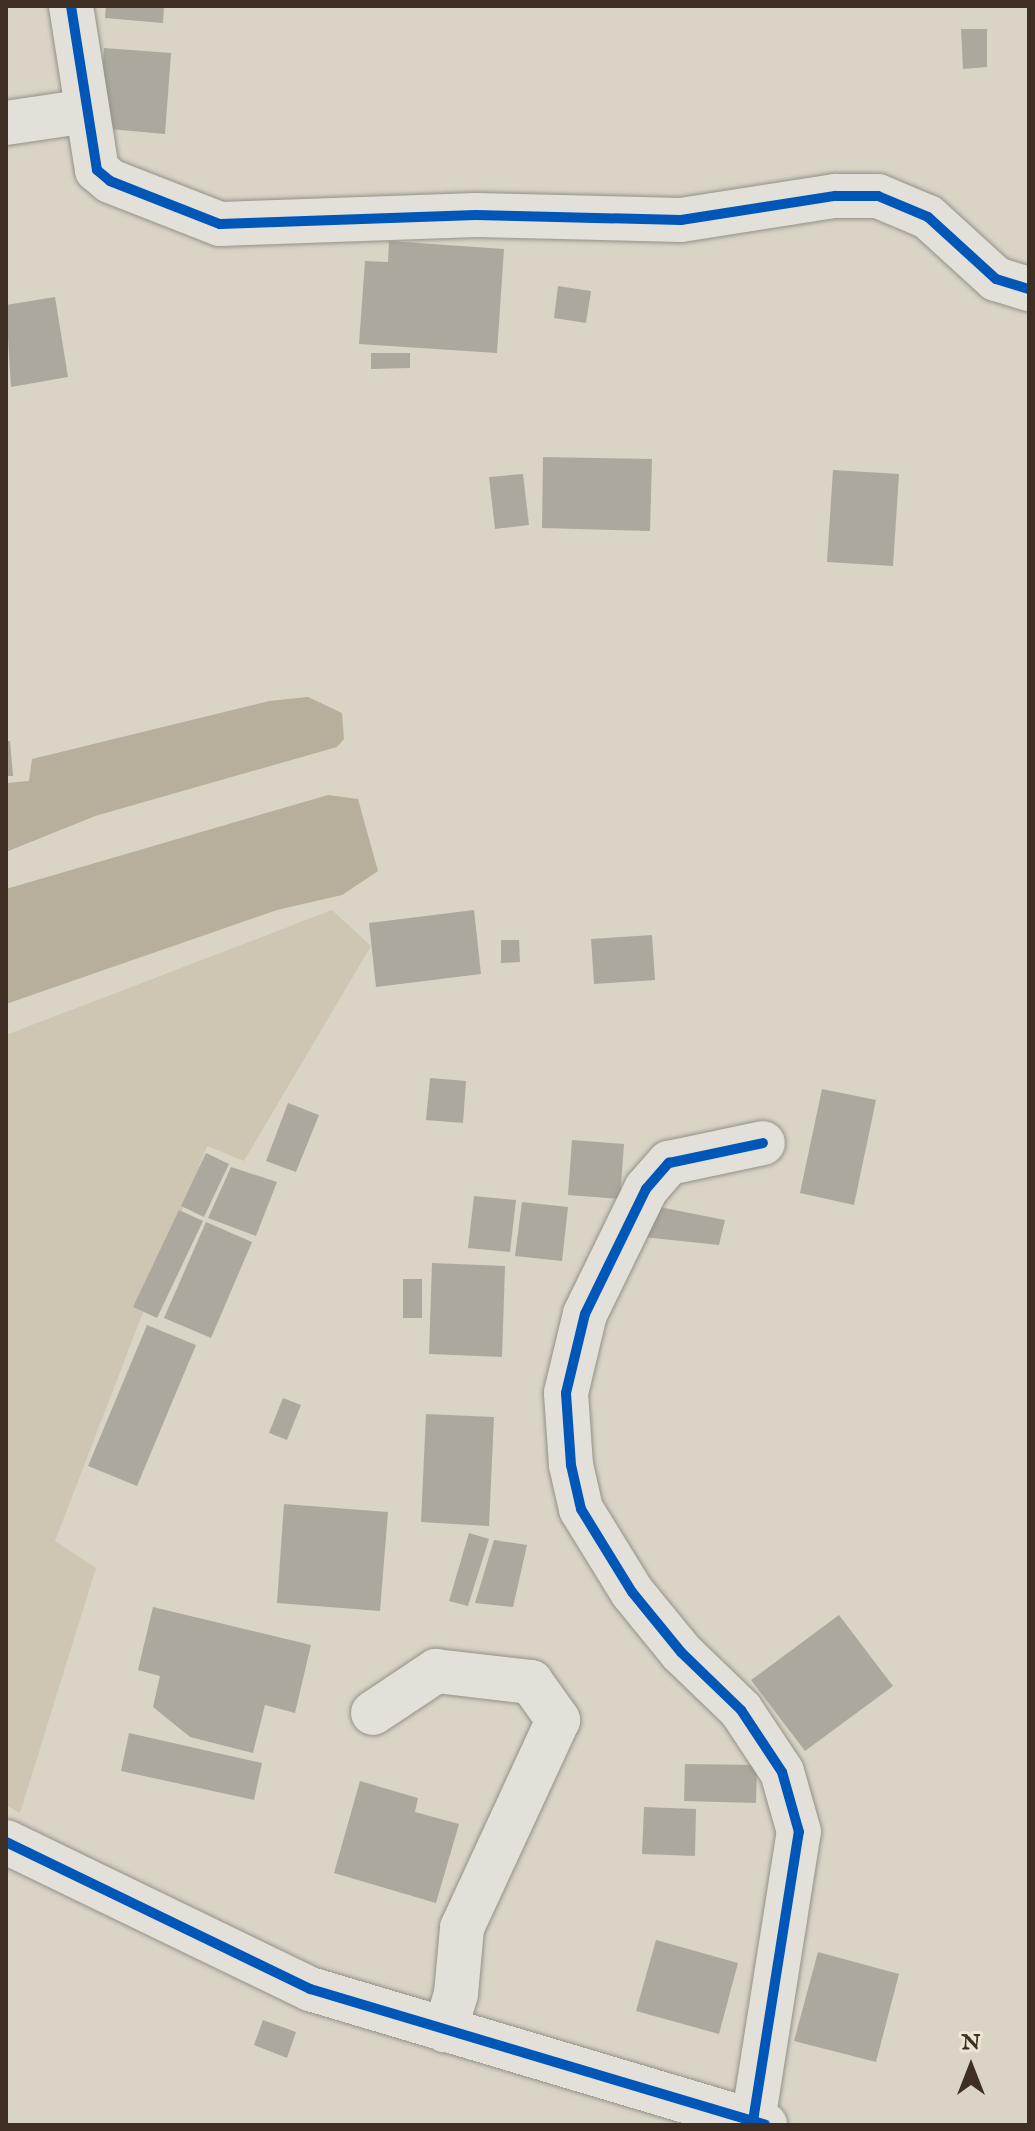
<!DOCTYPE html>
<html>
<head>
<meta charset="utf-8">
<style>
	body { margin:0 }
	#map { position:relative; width:1035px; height:2131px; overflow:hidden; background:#d9d4c6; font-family:"IM FELL English",serif }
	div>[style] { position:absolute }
	.green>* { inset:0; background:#cec6b3 }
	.water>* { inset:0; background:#b8ae9c }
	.building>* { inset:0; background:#ada89e }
	.roads { filter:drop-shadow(0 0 2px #959087) drop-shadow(0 0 2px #959087) }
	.minor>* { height:44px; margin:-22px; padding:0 22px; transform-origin:22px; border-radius:22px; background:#e3e0d9 }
	.cycleway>* { height:10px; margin:-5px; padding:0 5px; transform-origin:5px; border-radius:5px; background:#0057b8 }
	span { translate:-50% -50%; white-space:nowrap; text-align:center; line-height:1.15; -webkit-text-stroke:6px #ece6d5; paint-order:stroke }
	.frame { position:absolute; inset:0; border:8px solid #3f2e24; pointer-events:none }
	.north { position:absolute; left:931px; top:2027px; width:80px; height:80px; -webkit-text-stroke:6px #ece6d5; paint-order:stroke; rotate:0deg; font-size:22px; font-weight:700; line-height:32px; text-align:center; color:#3f2e24 }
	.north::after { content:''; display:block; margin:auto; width:28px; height:36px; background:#3f2e24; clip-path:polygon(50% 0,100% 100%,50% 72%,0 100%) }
</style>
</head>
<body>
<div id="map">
	<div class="green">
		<div style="clip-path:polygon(332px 910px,371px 946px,244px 1161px,207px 1146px,55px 1541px,96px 1568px,20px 1813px,6px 1805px,6px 1035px)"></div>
	</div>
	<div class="water">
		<div style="clip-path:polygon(308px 697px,342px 713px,344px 739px,337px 747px,95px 816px,6px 852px,6px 783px,29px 781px,32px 759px,269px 701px)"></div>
		<div style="clip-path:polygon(328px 795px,358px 799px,378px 871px,342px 895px,277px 910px,6px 1004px,6px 889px)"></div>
	</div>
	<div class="building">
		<div style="clip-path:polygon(106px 6px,164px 6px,163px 23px,105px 18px)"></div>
		<div style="clip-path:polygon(961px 29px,987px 29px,987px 67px,963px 69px)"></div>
		<div style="clip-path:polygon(104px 48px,171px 53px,165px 134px,98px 128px)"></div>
		<div style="clip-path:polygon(389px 241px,504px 249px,497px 353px,359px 344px,365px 261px,388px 262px)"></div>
		<div style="clip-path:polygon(558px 286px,591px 291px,586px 323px,554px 318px)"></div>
		<div style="clip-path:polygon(55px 297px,68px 377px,11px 387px,6px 305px)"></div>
		<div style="clip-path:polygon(371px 353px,410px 353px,410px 368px,371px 369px)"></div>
		<div style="clip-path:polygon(543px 457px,652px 459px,650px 531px,542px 528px)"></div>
		<div style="clip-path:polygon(833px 470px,899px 474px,893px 566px,827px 562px)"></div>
		<div style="clip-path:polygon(523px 474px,529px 525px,495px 529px,489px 477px)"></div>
		<div style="clip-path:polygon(6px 741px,10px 741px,13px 776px,6px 776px)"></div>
		<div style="clip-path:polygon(474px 910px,481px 974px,376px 987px,369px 923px)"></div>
		<div style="clip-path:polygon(652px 935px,655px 980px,594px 984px,591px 939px)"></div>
		<div style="clip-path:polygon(501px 940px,519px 940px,520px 962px,501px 963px)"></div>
		<div style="clip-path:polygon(430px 1078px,466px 1081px,463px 1123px,426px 1120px)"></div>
		<div style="clip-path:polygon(822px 1089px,876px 1100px,854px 1205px,800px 1193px)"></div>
		<div style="clip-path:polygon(288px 1103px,319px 1115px,296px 1172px,266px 1161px)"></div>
		<div style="clip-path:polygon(572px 1140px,624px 1144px,620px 1199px,568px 1195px)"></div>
		<div style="clip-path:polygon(206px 1153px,229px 1164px,204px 1217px,181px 1206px)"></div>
		<div style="clip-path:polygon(231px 1167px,277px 1182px,256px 1236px,208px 1218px)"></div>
		<div style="clip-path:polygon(474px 1196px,516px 1200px,510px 1252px,468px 1248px)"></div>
		<div style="clip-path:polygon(522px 1202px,568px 1207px,562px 1261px,515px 1256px)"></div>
		<div style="clip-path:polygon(649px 1205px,725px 1220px,719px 1245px,643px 1237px)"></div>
		<div style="clip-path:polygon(179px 1210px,203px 1221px,157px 1318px,133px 1307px)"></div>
		<div style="clip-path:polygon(206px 1222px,252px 1242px,211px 1338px,164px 1318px)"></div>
		<div style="clip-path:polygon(432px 1263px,505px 1266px,502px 1357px,429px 1354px)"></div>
		<div style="clip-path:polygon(403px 1279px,422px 1279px,422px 1318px,403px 1318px)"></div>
		<div style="clip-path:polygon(147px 1325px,196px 1345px,137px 1486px,88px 1466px)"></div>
		<div style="clip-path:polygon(283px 1398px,301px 1405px,287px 1440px,269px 1433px)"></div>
		<div style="clip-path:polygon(426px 1414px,494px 1417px,489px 1526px,421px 1522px)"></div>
		<div style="clip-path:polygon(284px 1504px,388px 1512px,380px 1611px,277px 1603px)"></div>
		<div style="clip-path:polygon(469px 1533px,489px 1539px,468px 1606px,449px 1601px)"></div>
		<div style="clip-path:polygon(494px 1540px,527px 1545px,513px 1607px,475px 1603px)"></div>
		<div style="clip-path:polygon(153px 1607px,311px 1645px,295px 1713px,265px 1705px,253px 1753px,190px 1737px,153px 1707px,160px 1676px,138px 1670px)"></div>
		<div style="clip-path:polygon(839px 1615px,893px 1686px,805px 1751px,751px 1680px)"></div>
		<div style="clip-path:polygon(129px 1733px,262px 1763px,254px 1800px,121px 1771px)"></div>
		<div style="clip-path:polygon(685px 1764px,757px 1765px,756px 1803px,684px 1801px)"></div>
		<div style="clip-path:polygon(360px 1781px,418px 1798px,415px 1812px,459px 1824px,436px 1903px,334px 1873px)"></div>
		<div style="clip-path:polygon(644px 1807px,696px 1809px,695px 1856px,642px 1854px)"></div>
		<div style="clip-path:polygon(656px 1940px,738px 1963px,719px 2034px,636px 2011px)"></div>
		<div style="clip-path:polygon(818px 1952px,899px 1974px,876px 2062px,794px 2041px)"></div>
		<div style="clip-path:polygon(263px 2020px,296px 2032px,287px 2058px,254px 2045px)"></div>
	</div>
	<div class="roads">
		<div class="minor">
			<div style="left:71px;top:6px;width:166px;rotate:81deg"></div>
			<div style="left:97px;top:170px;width:17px;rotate:40deg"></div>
			<div style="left:110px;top:181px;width:118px;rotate:21.4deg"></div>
			<div style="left:220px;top:224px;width:256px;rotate:-2deg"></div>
			<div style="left:476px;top:215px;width:205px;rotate:1.4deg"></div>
			<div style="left:681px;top:220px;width:156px;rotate:-8.9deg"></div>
			<div style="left:835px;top:196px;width:43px"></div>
			<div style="left:878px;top:196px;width:54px;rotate:22.8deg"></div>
			<div style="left:928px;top:217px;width:92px;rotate:42.4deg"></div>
			<div style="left:996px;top:279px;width:34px;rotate:17deg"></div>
			<div style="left:6px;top:123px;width:82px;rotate:-8.4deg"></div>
			<div style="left:373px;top:1713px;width:76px;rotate:-33.7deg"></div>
			<div style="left:436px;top:1671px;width:96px;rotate:6.6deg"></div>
			<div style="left:531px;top:1682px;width:47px;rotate:54.6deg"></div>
			<div style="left:558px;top:1720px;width:229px;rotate:114.8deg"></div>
			<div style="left:462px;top:1928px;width:66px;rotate:95.2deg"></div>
			<div style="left:456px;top:1994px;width:38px;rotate:107deg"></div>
			<div style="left:6px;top:1842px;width:338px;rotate:25.8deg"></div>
			<div style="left:310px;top:1989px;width:475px;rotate:16.6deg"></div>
			<div style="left:753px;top:2121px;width:293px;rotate:-81deg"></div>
			<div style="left:799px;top:1832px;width:62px;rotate:-105.8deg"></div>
			<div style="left:782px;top:1772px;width:74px;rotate:-123.5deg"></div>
			<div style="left:741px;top:1710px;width:83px;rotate:-136deg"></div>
			<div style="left:681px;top:1652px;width:77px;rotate:-129.2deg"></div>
			<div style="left:632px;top:1592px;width:97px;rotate:-121.6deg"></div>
			<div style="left:581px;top:1509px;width:45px;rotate:-102.8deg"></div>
			<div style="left:571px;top:1465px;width:72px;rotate:-94deg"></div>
			<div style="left:566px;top:1393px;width:81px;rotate:-76.5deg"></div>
			<div style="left:585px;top:1314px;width:139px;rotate:-64deg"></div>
			<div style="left:646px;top:1189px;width:35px;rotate:-49deg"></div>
			<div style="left:669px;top:1163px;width:96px;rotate:-12deg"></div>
		</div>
	</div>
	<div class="cycleway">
		<div style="left:71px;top:6px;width:166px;rotate:81deg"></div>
		<div style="left:97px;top:170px;width:17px;rotate:40deg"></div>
		<div style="left:110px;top:181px;width:118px;rotate:21.4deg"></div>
		<div style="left:220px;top:224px;width:256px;rotate:-2deg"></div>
		<div style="left:476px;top:215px;width:205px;rotate:1.4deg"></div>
		<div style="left:681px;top:220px;width:156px;rotate:-8.9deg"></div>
		<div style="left:835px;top:196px;width:43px"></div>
		<div style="left:878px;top:196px;width:54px;rotate:22.8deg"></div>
		<div style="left:928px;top:217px;width:92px;rotate:42.4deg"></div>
		<div style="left:996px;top:279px;width:34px;rotate:17deg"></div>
		<div style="left:6px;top:1842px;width:338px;rotate:25.8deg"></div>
		<div style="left:310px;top:1989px;width:475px;rotate:16.6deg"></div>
		<div style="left:753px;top:2121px;width:293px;rotate:-81deg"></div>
		<div style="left:799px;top:1832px;width:62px;rotate:-105.8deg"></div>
		<div style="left:782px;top:1772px;width:74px;rotate:-123.5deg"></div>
		<div style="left:741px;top:1710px;width:83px;rotate:-136deg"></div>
		<div style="left:681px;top:1652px;width:77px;rotate:-129.2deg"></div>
		<div style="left:632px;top:1592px;width:97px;rotate:-121.6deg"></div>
		<div style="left:581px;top:1509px;width:45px;rotate:-102.8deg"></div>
		<div style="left:571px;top:1465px;width:72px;rotate:-94deg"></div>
		<div style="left:566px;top:1393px;width:81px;rotate:-76.5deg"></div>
		<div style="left:585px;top:1314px;width:139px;rotate:-64deg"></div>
		<div style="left:646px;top:1189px;width:35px;rotate:-49deg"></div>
		<div style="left:669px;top:1163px;width:96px;rotate:-12deg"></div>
	</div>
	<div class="frame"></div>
	<div class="north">N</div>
</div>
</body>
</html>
